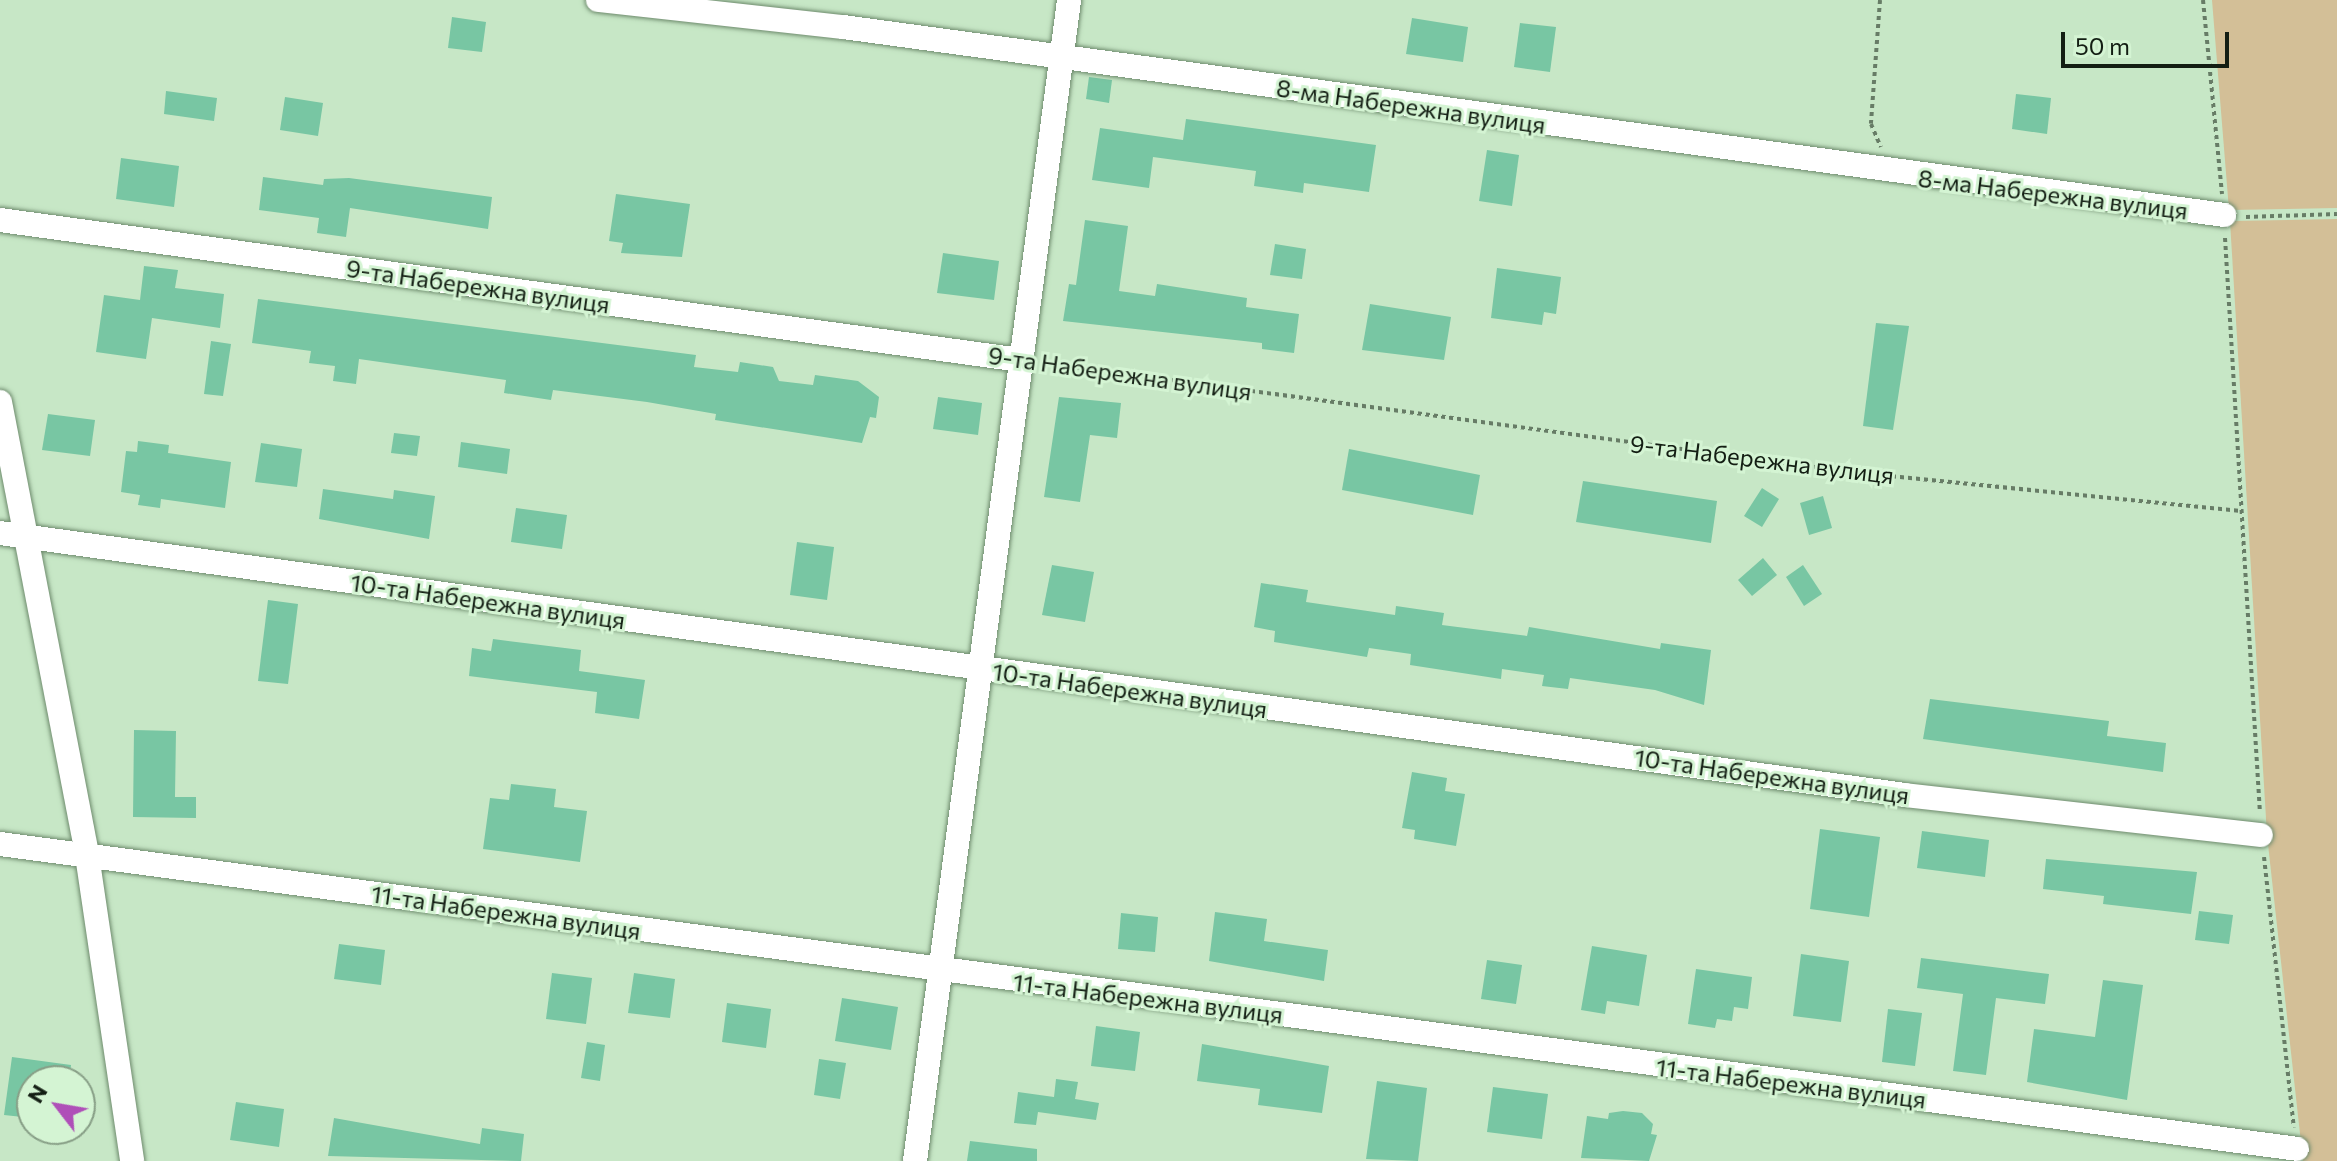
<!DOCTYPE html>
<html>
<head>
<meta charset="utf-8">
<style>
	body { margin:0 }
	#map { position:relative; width:2337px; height:1161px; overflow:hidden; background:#c7e7c6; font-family:Commissioner,sans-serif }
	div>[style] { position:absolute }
	.green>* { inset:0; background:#d3bf97 }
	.building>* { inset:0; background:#78c6a3 }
	.path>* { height:4px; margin-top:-2px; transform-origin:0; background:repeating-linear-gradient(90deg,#677c66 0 4px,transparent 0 8px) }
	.roads { filter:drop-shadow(0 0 2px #6e8b6d) drop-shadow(0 0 2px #6e8b6d) }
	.minor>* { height:24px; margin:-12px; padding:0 12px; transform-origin:12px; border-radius:12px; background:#fff }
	span { translate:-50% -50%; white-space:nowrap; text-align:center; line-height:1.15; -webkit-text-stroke:6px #d4f4d3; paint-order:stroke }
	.street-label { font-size:24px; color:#131e13 }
	.north { position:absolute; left:16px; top:1065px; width:80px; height:80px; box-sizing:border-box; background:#d4f4d3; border:2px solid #879e86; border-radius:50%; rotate:301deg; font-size:22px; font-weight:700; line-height:32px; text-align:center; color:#131e13 }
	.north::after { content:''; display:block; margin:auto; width:28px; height:36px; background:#af4fb8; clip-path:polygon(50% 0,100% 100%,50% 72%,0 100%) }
	.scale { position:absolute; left:2061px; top:32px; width:168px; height:36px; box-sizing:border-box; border:4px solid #131e13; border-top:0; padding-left:10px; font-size:24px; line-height:28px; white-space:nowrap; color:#131e13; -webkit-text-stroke:6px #d4f4d3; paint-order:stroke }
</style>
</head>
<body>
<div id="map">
	<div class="green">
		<div style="clip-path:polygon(2212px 0,2337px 0,2337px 208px,2229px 210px)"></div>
		<div style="clip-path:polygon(2337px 219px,2337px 1161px,2303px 1161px,2267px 835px,2230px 221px)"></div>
	</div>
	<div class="building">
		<div style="clip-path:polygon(452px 17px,486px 22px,482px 52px,448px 48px)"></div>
		<div style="clip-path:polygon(1412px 18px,1468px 27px,1463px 62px,1406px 54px)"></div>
		<div style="clip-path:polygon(1520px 23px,1556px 27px,1550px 72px,1514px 67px)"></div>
		<div style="clip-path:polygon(1089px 77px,1112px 80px,1109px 103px,1086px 99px)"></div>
		<div style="clip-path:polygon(166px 91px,217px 98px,214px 121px,164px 114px)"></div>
		<div style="clip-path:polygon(2016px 94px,2051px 98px,2047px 134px,2012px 129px)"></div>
		<div style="clip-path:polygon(285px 97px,323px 103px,318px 136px,280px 130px)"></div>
		<div style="clip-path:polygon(1186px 119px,1376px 145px,1369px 192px,1304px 183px,1303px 193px,1254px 186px,1256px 171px,1153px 157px,1149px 188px,1092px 180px,1100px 128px,1183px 140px)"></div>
		<div style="clip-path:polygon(1487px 150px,1519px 155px,1512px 206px,1479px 201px)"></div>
		<div style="clip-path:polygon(121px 158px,179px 166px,174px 207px,116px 199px)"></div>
		<div style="clip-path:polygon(263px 177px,323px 185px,324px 179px,349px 178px,492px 197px,488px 229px,350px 208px,346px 237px,317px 233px,319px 218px,259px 210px)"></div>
		<div style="clip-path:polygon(616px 194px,690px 204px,682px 257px,621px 253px,623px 243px,609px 241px)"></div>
		<div style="clip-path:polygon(1085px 220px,1128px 226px,1119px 291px,1155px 296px,1157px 284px,1247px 298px,1246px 307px,1299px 314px,1294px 353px,1262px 349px,1262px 343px,1063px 321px,1069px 284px,1076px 285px)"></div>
		<div style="clip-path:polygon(1275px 244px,1306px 249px,1302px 279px,1270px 275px)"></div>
		<div style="clip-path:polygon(943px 253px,999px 261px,994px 300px,937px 293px)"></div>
		<div style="clip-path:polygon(144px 266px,178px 270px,175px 288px,224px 294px,220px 328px,152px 318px,146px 359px,96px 352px,104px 295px,140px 300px)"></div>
		<div style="clip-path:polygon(1497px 268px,1561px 277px,1556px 314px,1544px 312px,1542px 325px,1491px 318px)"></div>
		<div style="clip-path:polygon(258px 299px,696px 355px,694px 367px,738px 372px,740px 362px,773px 367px,779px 381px,813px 385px,815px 375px,858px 381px,879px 397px,876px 418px,870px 417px,862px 443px,715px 420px,716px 414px,647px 402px,553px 390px,551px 400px,504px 393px,506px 380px,359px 359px,356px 384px,333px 381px,335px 366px,309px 363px,311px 351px,252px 343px)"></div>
		<div style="clip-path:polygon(1370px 304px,1451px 317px,1444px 360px,1362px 350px)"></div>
		<div style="clip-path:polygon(1876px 323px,1909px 326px,1893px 430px,1863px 426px)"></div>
		<div style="clip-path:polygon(211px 341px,231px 344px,223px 396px,204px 394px)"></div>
		<div style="clip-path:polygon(938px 397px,982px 403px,978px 435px,933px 429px)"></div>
		<div style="clip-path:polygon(1059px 397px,1121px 403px,1117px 438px,1090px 435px,1080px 502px,1044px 497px)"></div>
		<div style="clip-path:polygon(48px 414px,95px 420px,90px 456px,42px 450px)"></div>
		<div style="clip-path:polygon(394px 433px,420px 436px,417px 456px,391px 453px)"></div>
		<div style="clip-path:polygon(138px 441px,169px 445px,168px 453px,231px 462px,225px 508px,161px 499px,160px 508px,138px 505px,140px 495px,121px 492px,126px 451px,137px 452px)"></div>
		<div style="clip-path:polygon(461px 442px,510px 449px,507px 474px,458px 467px)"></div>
		<div style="clip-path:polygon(261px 443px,302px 449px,297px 487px,255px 482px)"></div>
		<div style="clip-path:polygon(1349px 449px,1480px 475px,1473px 515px,1342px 490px)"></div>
		<div style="clip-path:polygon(1583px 481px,1717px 501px,1711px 543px,1576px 522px)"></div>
		<div style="clip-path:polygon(1762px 488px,1779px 499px,1762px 527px,1744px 516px)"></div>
		<div style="clip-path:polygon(323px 489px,393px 499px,394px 490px,435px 496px,429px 539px,319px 519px)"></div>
		<div style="clip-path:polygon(1823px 496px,1832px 528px,1809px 535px,1800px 503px)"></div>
		<div style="clip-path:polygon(516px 508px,567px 515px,562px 549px,511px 542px)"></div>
		<div style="clip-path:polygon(797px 542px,834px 547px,827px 600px,790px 595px)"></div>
		<div style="clip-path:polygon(1763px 558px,1777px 575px,1752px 596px,1738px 580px)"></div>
		<div style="clip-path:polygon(1052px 565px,1094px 572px,1085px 622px,1042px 615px)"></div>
		<div style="clip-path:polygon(1803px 565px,1822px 594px,1804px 606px,1786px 577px)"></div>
		<div style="clip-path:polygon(1261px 583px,1308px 590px,1306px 602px,1395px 615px,1396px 606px,1444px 613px,1442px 625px,1527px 636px,1529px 627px,1660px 649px,1661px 643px,1711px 650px,1704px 705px,1655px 690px,1570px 678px,1568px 689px,1542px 686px,1544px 675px,1502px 669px,1501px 679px,1410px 665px,1411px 654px,1369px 648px,1367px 657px,1274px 642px,1275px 631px,1254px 627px)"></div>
		<div style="clip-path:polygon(268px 600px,298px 604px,288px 684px,258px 681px)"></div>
		<div style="clip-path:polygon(493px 639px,581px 650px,579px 671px,645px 680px,639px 719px,595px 713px,597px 692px,469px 676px,472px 648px,491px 651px)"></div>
		<div style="clip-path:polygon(1930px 699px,2109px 721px,2107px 736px,2166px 743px,2163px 772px,1923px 739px)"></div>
		<div style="clip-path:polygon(134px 730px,176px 731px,175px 797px,196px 797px,196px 818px,133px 817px)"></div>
		<div style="clip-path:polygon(1412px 772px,1447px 778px,1445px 791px,1465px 794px,1456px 846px,1414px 839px,1415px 830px,1402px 828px)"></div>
		<div style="clip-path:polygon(511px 784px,556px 789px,554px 807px,587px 811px,580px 862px,483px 849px,490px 798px,509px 800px)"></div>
		<div style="clip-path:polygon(1820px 829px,1880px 837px,1869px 917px,1810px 909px)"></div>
		<div style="clip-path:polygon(1922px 831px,1989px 840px,1985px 877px,1917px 868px)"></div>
		<div style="clip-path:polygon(2046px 859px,2197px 872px,2191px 914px,2103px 904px,2104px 896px,2043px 889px)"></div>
		<div style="clip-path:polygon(2199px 911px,2233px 915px,2229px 944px,2195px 940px)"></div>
		<div style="clip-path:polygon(1215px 912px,1267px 919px,1264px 941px,1328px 950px,1324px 981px,1209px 961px)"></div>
		<div style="clip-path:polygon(1121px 913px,1158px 917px,1155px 952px,1118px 949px)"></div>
		<div style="clip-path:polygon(339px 944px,385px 950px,381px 985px,334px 979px)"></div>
		<div style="clip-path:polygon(1592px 946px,1647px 955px,1639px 1006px,1607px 1001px,1605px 1014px,1581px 1010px)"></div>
		<div style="clip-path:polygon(1801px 954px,1849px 961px,1841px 1022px,1793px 1016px)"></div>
		<div style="clip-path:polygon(1921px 958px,2049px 974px,2045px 1004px,1996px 998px,1986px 1075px,1953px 1071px,1963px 994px,1917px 988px)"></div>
		<div style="clip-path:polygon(1487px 960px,1522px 965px,1516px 1004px,1481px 999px)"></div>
		<div style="clip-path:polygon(1696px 969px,1752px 977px,1748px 1009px,1734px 1007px,1732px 1021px,1717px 1019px,1715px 1028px,1688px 1024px)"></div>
		<div style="clip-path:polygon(552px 973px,592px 978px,586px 1024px,546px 1019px)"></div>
		<div style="clip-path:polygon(634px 973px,675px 979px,670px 1018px,628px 1013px)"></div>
		<div style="clip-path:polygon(2103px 980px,2143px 985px,2127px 1100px,2027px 1082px,2034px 1029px,2095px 1037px)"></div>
		<div style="clip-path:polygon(842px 998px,898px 1007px,891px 1050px,835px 1041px)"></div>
		<div style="clip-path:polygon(727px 1003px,771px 1009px,766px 1048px,722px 1042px)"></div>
		<div style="clip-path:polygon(1888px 1009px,1922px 1013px,1915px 1066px,1882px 1062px)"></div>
		<div style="clip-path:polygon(1096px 1026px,1140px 1032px,1135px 1071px,1091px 1066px)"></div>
		<div style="clip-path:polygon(587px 1042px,605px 1045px,600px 1081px,581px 1078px)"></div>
		<div style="clip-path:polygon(1202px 1044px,1329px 1066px,1322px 1113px,1258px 1105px,1260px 1089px,1197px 1081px)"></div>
		<div style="clip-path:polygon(12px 1057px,71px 1065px,69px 1081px,32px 1081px,32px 1118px,4px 1115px)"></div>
		<div style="clip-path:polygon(819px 1059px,846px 1063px,840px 1099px,814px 1095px)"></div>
		<div style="clip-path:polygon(1056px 1079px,1078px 1082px,1075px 1099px,1099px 1103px,1096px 1120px,1038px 1112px,1036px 1125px,1014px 1123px,1018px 1092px,1054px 1097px)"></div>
		<div style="clip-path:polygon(1377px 1081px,1427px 1088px,1418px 1161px,1366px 1159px)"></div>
		<div style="clip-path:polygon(1493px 1087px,1548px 1094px,1542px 1139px,1487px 1132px)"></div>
		<div style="clip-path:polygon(236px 1102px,284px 1109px,279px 1147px,230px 1140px)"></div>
		<div style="clip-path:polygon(1623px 1111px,1642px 1113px,1653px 1124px,1651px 1134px,1657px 1135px,1649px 1161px,1581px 1158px,1587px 1116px,1608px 1119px,1609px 1113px)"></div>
		<div style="clip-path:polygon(334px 1118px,480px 1144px,482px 1128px,524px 1134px,521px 1161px,328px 1156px)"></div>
		<div style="clip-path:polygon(970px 1141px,1037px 1149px,1037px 1161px,967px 1161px)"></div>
	</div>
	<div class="path">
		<div style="left:1880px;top:0;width:124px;rotate:94.2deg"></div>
		<div style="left:1871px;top:124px;width:25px;rotate:67deg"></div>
		<div style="left:2203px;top:0;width:195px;rotate:84.4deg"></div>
		<div style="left:2246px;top:217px;width:91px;rotate:-1.9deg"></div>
		<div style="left:2225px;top:238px;width:576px;rotate:86.52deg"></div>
		<div style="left:1045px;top:363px;width:822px;rotate:7.69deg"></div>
		<div style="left:1860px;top:473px;width:383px;rotate:5.7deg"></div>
		<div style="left:2264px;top:857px;width:272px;rotate:83.7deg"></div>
	</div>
	<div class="roads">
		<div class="minor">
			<div style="left:598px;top:0;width:246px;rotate:6.3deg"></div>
			<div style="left:843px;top:27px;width:1394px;rotate:7.75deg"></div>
			<div style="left:0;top:220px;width:1031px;rotate:7.81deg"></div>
			<div style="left:0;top:402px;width:461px;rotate:79.1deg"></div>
			<div style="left:87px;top:855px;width:309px;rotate:81.6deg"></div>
			<div style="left:0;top:533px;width:1922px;rotate:7.83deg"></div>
			<div style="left:1904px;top:795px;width:359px;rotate:6.4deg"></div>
			<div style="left:0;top:844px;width:2317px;rotate:7.56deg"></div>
			<div style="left:915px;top:1161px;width:1171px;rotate:-82.44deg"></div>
		</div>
	</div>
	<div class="street-label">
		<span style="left:1411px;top:106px;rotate:8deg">8-ма Набережна вулиця</span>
		<span style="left:2053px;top:194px;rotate:7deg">8-ма Набережна вулиця</span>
		<span style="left:478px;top:286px;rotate:8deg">9-та Набережна вулиця</span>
		<span style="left:1120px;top:373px;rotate:8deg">9-та Набережна вулиця</span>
		<span style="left:1762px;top:459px;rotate:7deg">9-та Набережна вулиця</span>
		<span style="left:488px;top:601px;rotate:8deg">10-та Набережна вулиця</span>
		<span style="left:1130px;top:690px;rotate:8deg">10-та Набережна вулиця</span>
		<span style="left:1772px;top:776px;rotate:8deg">10-та Набережна вулиця</span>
		<span style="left:506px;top:912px;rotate:8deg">11-та Набережна вулиця</span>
		<span style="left:1148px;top:998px;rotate:7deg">11-та Набережна вулиця</span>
		<span style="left:1791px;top:1083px;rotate:7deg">11-та Набережна вулиця</span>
	</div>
	<div class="north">N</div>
	<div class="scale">50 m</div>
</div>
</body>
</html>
